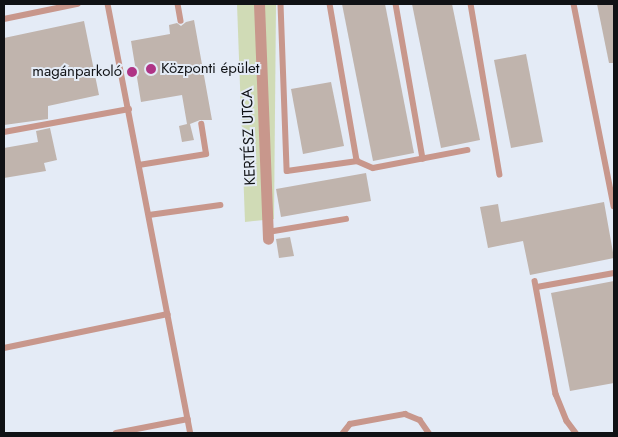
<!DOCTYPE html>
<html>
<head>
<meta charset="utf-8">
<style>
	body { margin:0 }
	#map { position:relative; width:618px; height:437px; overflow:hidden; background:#e4ebf6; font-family:Jost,sans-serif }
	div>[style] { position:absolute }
	.green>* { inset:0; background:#d0dbb6 }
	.building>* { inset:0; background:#c0b4ad }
	.lane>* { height:5.5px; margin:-2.75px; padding:0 2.75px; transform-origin:2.75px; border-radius:2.75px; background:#c8978c }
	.street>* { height:11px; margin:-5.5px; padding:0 5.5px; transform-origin:5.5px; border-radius:5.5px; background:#c8978c }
	.dots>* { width:14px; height:14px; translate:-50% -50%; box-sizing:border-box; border:2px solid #e4ebf6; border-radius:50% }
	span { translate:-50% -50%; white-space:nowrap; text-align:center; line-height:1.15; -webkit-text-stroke:4px #e4ebf6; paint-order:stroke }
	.poi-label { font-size:15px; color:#101215 }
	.left { translate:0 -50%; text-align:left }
	.right { translate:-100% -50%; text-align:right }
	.street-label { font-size:15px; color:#101215 }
	.frame { position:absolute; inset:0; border:5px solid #101215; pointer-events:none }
</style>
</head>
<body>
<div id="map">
	<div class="green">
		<div style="clip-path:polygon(237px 4px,276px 4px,274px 219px,245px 222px)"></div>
	</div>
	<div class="building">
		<div style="clip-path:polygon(342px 4px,385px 4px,414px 153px,373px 161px)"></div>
		<div style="clip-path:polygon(412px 4px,452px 4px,480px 140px,441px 148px)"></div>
		<div style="clip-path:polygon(597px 4px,614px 4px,614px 63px,609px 63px)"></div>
		<div style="clip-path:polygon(194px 20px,212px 120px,200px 120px,190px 124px,194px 140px,182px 142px,179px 126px,187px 124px,182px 95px,141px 102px,131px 41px,170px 34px,169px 25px,177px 23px,181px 26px,186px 22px)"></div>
		<div style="clip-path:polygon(84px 21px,99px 95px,48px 106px,48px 119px,4px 125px,4px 38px)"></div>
		<div style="clip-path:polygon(526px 54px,543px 142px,511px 148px,494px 60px)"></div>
		<div style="clip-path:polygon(331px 82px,344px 146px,303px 154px,291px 89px)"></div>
		<div style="clip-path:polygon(50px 128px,57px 160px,44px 163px,46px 171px,4px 178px,4px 148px,38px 142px,36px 131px)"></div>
		<div style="clip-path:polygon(366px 173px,371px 201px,281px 217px,276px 189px)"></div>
		<div style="clip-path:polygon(604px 202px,614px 258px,530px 275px,523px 241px,488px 248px,480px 207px,498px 204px,501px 222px)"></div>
		<div style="clip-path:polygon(290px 237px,294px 256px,279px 258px,276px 239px)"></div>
		<div style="clip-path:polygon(614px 281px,614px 383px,570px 391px,551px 293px)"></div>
	</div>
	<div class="lane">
		<div style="left:108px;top:4px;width:437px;rotate:79.1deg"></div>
		<div style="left:178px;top:4px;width:17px;rotate:80deg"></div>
		<div style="left:281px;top:4px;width:167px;rotate:87.9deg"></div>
		<div style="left:287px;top:171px;width:71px;rotate:-8.1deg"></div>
		<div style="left:357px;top:161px;width:17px;rotate:24deg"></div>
		<div style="left:373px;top:168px;width:96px;rotate:-10.8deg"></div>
		<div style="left:330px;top:4px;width:159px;rotate:80.2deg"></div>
		<div style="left:396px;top:4px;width:157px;rotate:80.1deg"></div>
		<div style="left:471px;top:4px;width:173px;rotate:80.4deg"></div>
		<div style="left:574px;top:4px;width:206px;rotate:78.8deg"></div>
		<div style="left:4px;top:19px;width:75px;rotate:-11.6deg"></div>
		<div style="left:4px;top:132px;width:127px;rotate:-10.4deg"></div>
		<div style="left:139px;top:165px;width:68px;rotate:-9.3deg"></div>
		<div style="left:206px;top:154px;width:30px;rotate:-99deg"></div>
		<div style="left:149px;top:215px;width:72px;rotate:-8deg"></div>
		<div style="left:268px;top:232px;width:79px;rotate:-9.5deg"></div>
		<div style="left:535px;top:281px;width:115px;rotate:79.5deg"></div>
		<div style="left:556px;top:394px;width:29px;rotate:68deg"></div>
		<div style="left:567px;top:421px;width:15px;rotate:53deg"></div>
		<div style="left:537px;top:287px;width:78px;rotate:-10.3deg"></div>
		<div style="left:4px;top:348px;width:167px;rotate:-11.7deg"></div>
		<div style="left:116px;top:433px;width:73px;rotate:-11deg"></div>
		<div style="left:343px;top:433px;width:11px;rotate:-52deg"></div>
		<div style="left:350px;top:424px;width:56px;rotate:-10.3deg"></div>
		<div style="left:405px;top:414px;width:16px;rotate:22deg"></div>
		<div style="left:420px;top:420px;width:16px;rotate:55deg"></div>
	</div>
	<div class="street">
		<div style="left:259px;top:4px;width:235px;rotate:87.8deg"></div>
	</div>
	<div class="dots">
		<div style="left:151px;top:69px;background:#af3486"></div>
		<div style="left:132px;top:72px;background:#af3486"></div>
	</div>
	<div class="poi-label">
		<span class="left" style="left:161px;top:69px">Központi épület</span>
		<span class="right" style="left:122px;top:72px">magánparkoló</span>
	</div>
	<div class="street-label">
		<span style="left:249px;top:137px;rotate:-92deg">KERTÉSZ UTCA</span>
	</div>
	<div class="frame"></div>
</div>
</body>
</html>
